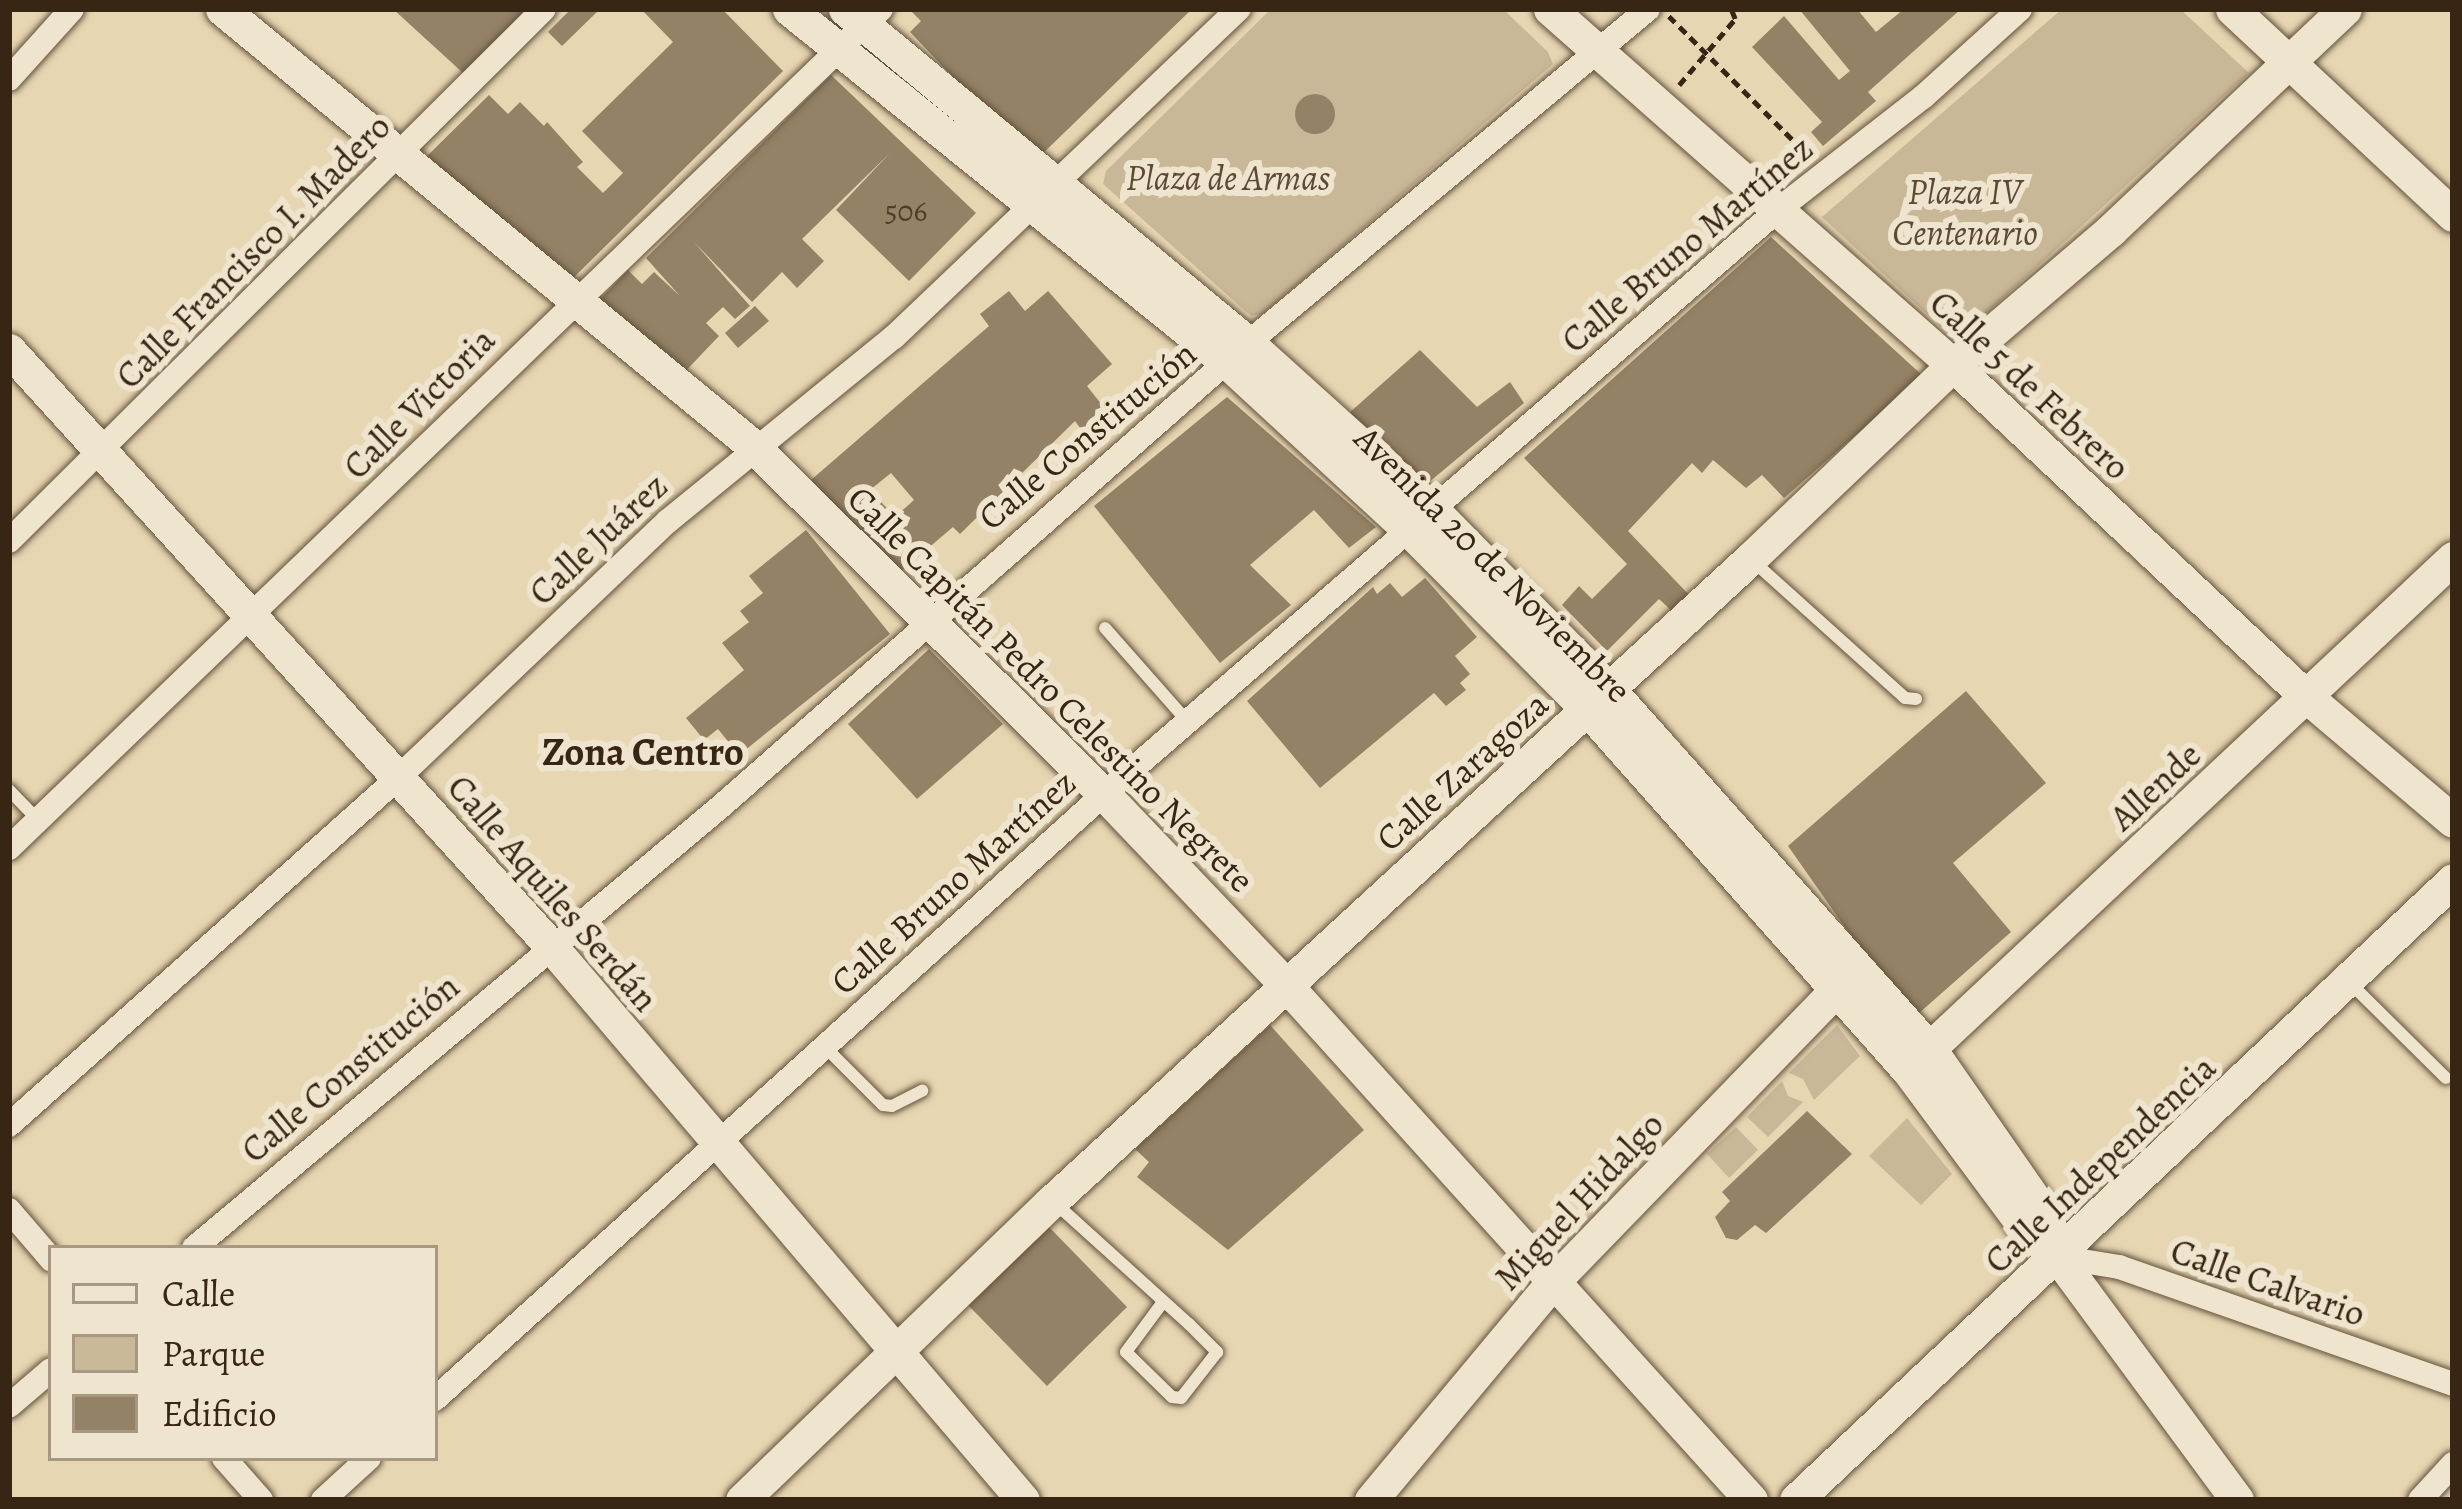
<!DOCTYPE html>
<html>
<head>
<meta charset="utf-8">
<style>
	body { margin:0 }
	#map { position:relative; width:2462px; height:1509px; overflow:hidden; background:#e7d6b2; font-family:Alegreya,serif }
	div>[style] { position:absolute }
	.green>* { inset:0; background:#c9b897 }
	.building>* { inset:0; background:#938266 }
	.round { border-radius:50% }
	.path>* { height:4.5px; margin-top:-2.25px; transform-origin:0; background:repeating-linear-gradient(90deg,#382614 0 9px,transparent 0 15px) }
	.roads { filter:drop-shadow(0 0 3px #64523c) drop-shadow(0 0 3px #64523c) }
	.lane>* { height:12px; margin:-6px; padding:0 6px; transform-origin:6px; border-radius:6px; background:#efe4cd }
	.street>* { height:24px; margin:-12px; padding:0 12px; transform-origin:12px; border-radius:12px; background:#efe4cd }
	.secondary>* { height:33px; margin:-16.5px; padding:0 16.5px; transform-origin:16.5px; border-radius:16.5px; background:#efe4cd }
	span { translate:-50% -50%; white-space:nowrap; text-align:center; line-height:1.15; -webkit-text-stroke:12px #efe4cd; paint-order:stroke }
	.number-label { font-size:30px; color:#4f3d28 }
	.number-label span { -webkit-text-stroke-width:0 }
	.park-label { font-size:36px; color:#5c4a35; font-style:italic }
	.street-label { font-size:36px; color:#382614 }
	.neighbourhood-label { font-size:39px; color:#382614; font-weight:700 }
	.frame { position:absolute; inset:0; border:12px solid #382614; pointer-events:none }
	.legend { position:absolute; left:48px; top:1245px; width:390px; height:216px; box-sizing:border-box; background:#efe4cd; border:3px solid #a69883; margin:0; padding:15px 21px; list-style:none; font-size:36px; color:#382614 }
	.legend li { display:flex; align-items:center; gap:24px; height:60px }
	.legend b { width:60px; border:3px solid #a69883 }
</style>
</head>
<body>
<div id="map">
	<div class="green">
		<div style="clip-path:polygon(evenodd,1271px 9px,1503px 9px,1548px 52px,1553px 64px,1263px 314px,1251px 316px,1103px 184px,1106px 171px,1271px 9px,1312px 94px,1327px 98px,1334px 113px,1329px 127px,1316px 134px,1301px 128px,1295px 115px,1300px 101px,1312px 94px)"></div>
		<div style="clip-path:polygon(2062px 9px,2180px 9px,2249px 73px,1956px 341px,1822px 217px)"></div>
		<div style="clip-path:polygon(1837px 1025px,1860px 1056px,1814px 1100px,1803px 1079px,1789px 1073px)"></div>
		<div style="clip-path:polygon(1782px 1081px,1788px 1096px,1803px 1102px,1768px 1137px,1747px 1117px)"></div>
		<div style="clip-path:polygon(1907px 1118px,1952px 1174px,1921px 1205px,1869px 1156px)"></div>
		<div style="clip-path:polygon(1736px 1127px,1758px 1150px,1729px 1178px,1707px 1154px)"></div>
	</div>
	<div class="building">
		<div style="clip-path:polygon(393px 9px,528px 9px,463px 73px)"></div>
		<div style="clip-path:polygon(571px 9px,600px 9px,562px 46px,548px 32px)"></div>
		<div style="clip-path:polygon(641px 9px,722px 9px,783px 71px,562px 289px,424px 159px,489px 95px,508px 114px,520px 102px,544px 126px,547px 122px,583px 162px,577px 167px,603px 193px,623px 173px,582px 131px,673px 42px)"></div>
		<div style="clip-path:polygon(909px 9px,1192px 9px,1034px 162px,910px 32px,921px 21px)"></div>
		<div style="clip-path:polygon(1799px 9px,1857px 9px,1876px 32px,1904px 9px,1961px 9px,1868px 92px,1876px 101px,1823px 146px,1811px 132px,1822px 122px,1752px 47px,1784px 16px,1839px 80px,1850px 71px)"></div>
		<div style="clip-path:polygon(831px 75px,976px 213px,909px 281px,836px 210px,890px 153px,802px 239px,824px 261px,797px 288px,782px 272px,752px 302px,694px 242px,750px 306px,735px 319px,723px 307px,706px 323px,719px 336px,678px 379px,595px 305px,628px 270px,642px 284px,654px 272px,680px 296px,646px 258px)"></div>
		<div class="round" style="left:1295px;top:94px;width:40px;height:40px"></div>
		<div style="clip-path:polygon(1771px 237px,1923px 376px,1784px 498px,1762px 475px,1746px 488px,1713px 460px,1702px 473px,1692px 463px,1628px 531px,1692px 598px,1675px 614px,1659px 599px,1607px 651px,1562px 605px,1579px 586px,1592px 599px,1627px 564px,1524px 458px)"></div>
		<div style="clip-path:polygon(evenodd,1009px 291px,1025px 311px,1048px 291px,1112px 364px,1087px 386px,1106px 410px,1083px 432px,1075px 421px,960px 534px,953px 527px,899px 573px,811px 480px,989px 326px,980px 314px,1009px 291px,891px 473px,914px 500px,895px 517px,870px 490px,891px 473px)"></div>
		<div style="clip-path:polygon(755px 306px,769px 321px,738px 348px,725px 333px)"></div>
		<div style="clip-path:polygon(1420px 350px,1477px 407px,1510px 382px,1524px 403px,1428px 483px,1349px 413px)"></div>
		<div style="clip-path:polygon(1227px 397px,1376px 527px,1349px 548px,1314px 510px,1250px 565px,1291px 605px,1220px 663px,1094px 506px)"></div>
		<div style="clip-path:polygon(806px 530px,890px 634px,739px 755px,718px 729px,704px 740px,686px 718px,744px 670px,722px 643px,749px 622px,740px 611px,763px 593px,749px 576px)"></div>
		<div style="clip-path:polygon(1425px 578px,1477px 637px,1455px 656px,1470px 674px,1460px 683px,1466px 690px,1446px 706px,1434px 693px,1320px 788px,1247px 701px,1373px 587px,1377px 594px,1390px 583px,1402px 597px)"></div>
		<div style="clip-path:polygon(929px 649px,1003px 724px,917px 799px,848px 724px)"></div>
		<div style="clip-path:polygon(1966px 691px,2046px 783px,1953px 863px,2011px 932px,1918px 1014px,1856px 943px,1788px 846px)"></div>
		<div style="clip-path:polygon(1270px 1025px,1364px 1130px,1228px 1250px,1137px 1177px,1149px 1162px,1135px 1149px)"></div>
		<div style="clip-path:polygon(1807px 1111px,1852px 1154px,1766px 1233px,1755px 1225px,1737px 1240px,1726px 1238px,1715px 1217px,1730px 1201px,1722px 1192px)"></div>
		<div style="clip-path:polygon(1048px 1226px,1127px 1307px,1047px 1386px,968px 1305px)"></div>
	</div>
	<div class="path">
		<div style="left:1669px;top:16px;width:198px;rotate:45deg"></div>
		<div style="left:1679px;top:85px;width:87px;rotate:-49.7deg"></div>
		<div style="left:1735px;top:19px;width:11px;rotate:-112deg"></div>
	</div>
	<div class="roads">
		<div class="lane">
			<div style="left:1754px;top:562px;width:203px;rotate:42deg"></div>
			<div style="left:1905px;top:698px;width:11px;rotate:5deg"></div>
			<div style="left:1105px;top:628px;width:124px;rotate:48.6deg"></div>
			<div style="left:9px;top:790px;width:42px;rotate:46deg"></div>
			<div style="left:2350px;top:983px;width:135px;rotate:44.7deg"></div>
			<div style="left:825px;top:1047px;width:82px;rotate:45deg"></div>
			<div style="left:883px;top:1105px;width:9px;rotate:6deg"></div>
			<div style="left:892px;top:1106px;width:34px;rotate:-27deg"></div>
			<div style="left:1055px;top:1203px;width:181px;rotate:42.1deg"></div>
			<div style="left:1189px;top:1324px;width:40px;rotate:45deg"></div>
			<div style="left:1217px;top:1352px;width:58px;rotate:128deg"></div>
			<div style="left:1181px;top:1398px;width:9px;rotate:-174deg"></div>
			<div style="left:1172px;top:1397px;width:64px;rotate:-135.6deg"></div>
			<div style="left:1126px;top:1352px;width:62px;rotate:-53.5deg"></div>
		</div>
		<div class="street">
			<div style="left:9px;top:79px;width:94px;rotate:-48deg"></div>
			<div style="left:9px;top:541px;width:754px;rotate:-44.84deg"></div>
			<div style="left:9px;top:848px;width:1210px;rotate:-43.9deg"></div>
			<div style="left:9px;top:1125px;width:523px;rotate:-41.74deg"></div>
			<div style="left:399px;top:777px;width:371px;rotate:-43.6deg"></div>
			<div style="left:668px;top:521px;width:291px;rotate:-39.2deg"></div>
			<div style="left:894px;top:337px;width:476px;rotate:-43.6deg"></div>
			<div style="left:9px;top:1210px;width:65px;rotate:49.4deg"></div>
			<div style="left:194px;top:1248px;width:685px;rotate:-39.97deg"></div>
			<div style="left:719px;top:808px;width:704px;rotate:-41.32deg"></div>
			<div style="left:1248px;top:343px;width:521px;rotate:-39.86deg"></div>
			<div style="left:2058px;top:1257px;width:62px;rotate:9.3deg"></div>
			<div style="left:2119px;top:1267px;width:354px;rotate:19.3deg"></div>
			<div style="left:435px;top:1399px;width:902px;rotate:-42.12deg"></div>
			<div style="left:1104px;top:794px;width:893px;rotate:-40.91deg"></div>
			<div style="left:1779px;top:209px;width:182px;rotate:-37.9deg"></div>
			<div style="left:1923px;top:97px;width:131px;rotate:-42.2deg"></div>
			<div style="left:9px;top:1406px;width:55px;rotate:-40.6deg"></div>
			<div style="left:224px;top:1458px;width:56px;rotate:48.6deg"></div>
			<div style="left:323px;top:1500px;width:62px;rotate:-42.4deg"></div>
			<div style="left:2420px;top:1500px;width:49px;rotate:-47.5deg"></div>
		</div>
		<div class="secondary">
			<div style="left:222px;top:9px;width:688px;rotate:39.45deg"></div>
			<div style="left:753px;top:446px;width:494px;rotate:44.8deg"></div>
			<div style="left:1104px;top:794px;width:264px;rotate:46.4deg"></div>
			<div style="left:1286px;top:985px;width:694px;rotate:47.92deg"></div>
			<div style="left:789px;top:9px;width:564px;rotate:38.88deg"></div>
			<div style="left:1228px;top:363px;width:245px;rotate:42.7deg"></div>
			<div style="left:1408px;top:529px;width:255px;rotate:45.2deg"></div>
			<div style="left:1588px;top:710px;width:480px;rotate:48.4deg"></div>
			<div style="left:1907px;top:1069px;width:203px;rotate:53.4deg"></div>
			<div style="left:2028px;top:1232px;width:39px;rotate:40deg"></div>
			<div style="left:2058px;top:1257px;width:302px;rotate:53.6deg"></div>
			<div style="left:845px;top:9px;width:523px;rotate:39.65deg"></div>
			<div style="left:1248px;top:343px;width:248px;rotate:42.1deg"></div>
			<div style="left:1432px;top:509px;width:251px;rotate:45.5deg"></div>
			<div style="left:1608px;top:688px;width:484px;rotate:48.3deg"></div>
			<div style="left:1930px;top:1049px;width:207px;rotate:55.2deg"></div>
			<div style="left:2048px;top:1219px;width:39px;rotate:75deg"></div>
			<div style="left:1550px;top:9px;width:538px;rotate:41.46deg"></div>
			<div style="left:1953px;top:365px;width:487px;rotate:43.2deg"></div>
			<div style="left:2308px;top:698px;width:190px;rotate:40.3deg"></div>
			<div style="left:2232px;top:9px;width:302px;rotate:43deg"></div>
			<div style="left:9px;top:350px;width:804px;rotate:47.72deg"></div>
			<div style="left:550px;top:945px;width:729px;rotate:49.56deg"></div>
			<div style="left:1916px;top:1061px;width:736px;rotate:-43.13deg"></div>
			<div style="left:742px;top:1500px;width:431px;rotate:-44deg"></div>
			<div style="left:1052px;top:1201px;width:948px;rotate:-42.61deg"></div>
			<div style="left:1750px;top:559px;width:281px;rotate:-43.7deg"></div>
			<div style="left:1953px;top:365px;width:208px;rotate:-40.5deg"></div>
			<div style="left:2111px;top:230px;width:322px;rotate:-43.4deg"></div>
			<div style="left:1371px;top:1500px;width:283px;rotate:-50.2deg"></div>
			<div style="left:1552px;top:1283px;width:431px;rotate:-45.9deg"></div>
			<div style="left:1796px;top:1500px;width:903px;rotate:-43.34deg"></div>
		</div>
	</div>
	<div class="number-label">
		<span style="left:906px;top:211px">506</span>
	</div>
	<div class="park-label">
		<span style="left:1228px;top:178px">Plaza de Armas</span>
		<span style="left:1965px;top:212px">Plaza IV<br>Centenario</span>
	</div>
	<div class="street-label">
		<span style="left:1687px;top:244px;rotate:-40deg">Calle Bruno Martínez</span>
		<span style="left:253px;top:251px;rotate:-45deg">Calle Francisco I. Madero</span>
		<span style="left:2030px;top:385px;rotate:43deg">Calle 5 de Febrero</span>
		<span style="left:419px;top:403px;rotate:-45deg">Calle Victoria</span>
		<span style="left:1087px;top:435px;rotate:-40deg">Calle Constitución</span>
		<span style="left:598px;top:539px;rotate:-43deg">Calle Juárez</span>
		<span style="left:1493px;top:564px;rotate:45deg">Avenida 20 de Noviembre</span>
		<span style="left:1051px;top:689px;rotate:45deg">Calle Capitán Pedro Celestino Negrete</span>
		<span style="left:1462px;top:771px;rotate:-42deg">Calle Zaragoza</span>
		<span style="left:2155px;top:786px;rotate:-43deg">Allende</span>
		<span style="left:953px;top:882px;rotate:-42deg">Calle Bruno Martínez</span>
		<span style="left:553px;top:893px;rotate:49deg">Calle Aquiles Serdán</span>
		<span style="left:350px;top:1068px;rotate:-40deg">Calle Constitución</span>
		<span style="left:2100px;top:1164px;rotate:-43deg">Calle Independencia</span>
		<span style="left:1579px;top:1201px;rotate:-47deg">Miguel Hidalgo</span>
		<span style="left:2268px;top:1282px;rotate:19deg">Calle Calvario</span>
	</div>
	<div class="neighbourhood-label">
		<span style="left:643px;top:752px">Zona Centro</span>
	</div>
	<div class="frame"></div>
	<ul class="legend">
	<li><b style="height:15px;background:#efe4cd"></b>Calle</li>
	<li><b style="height:33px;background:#c9b897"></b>Parque</li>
	<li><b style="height:33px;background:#938266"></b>Edificio</li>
	</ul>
</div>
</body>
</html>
